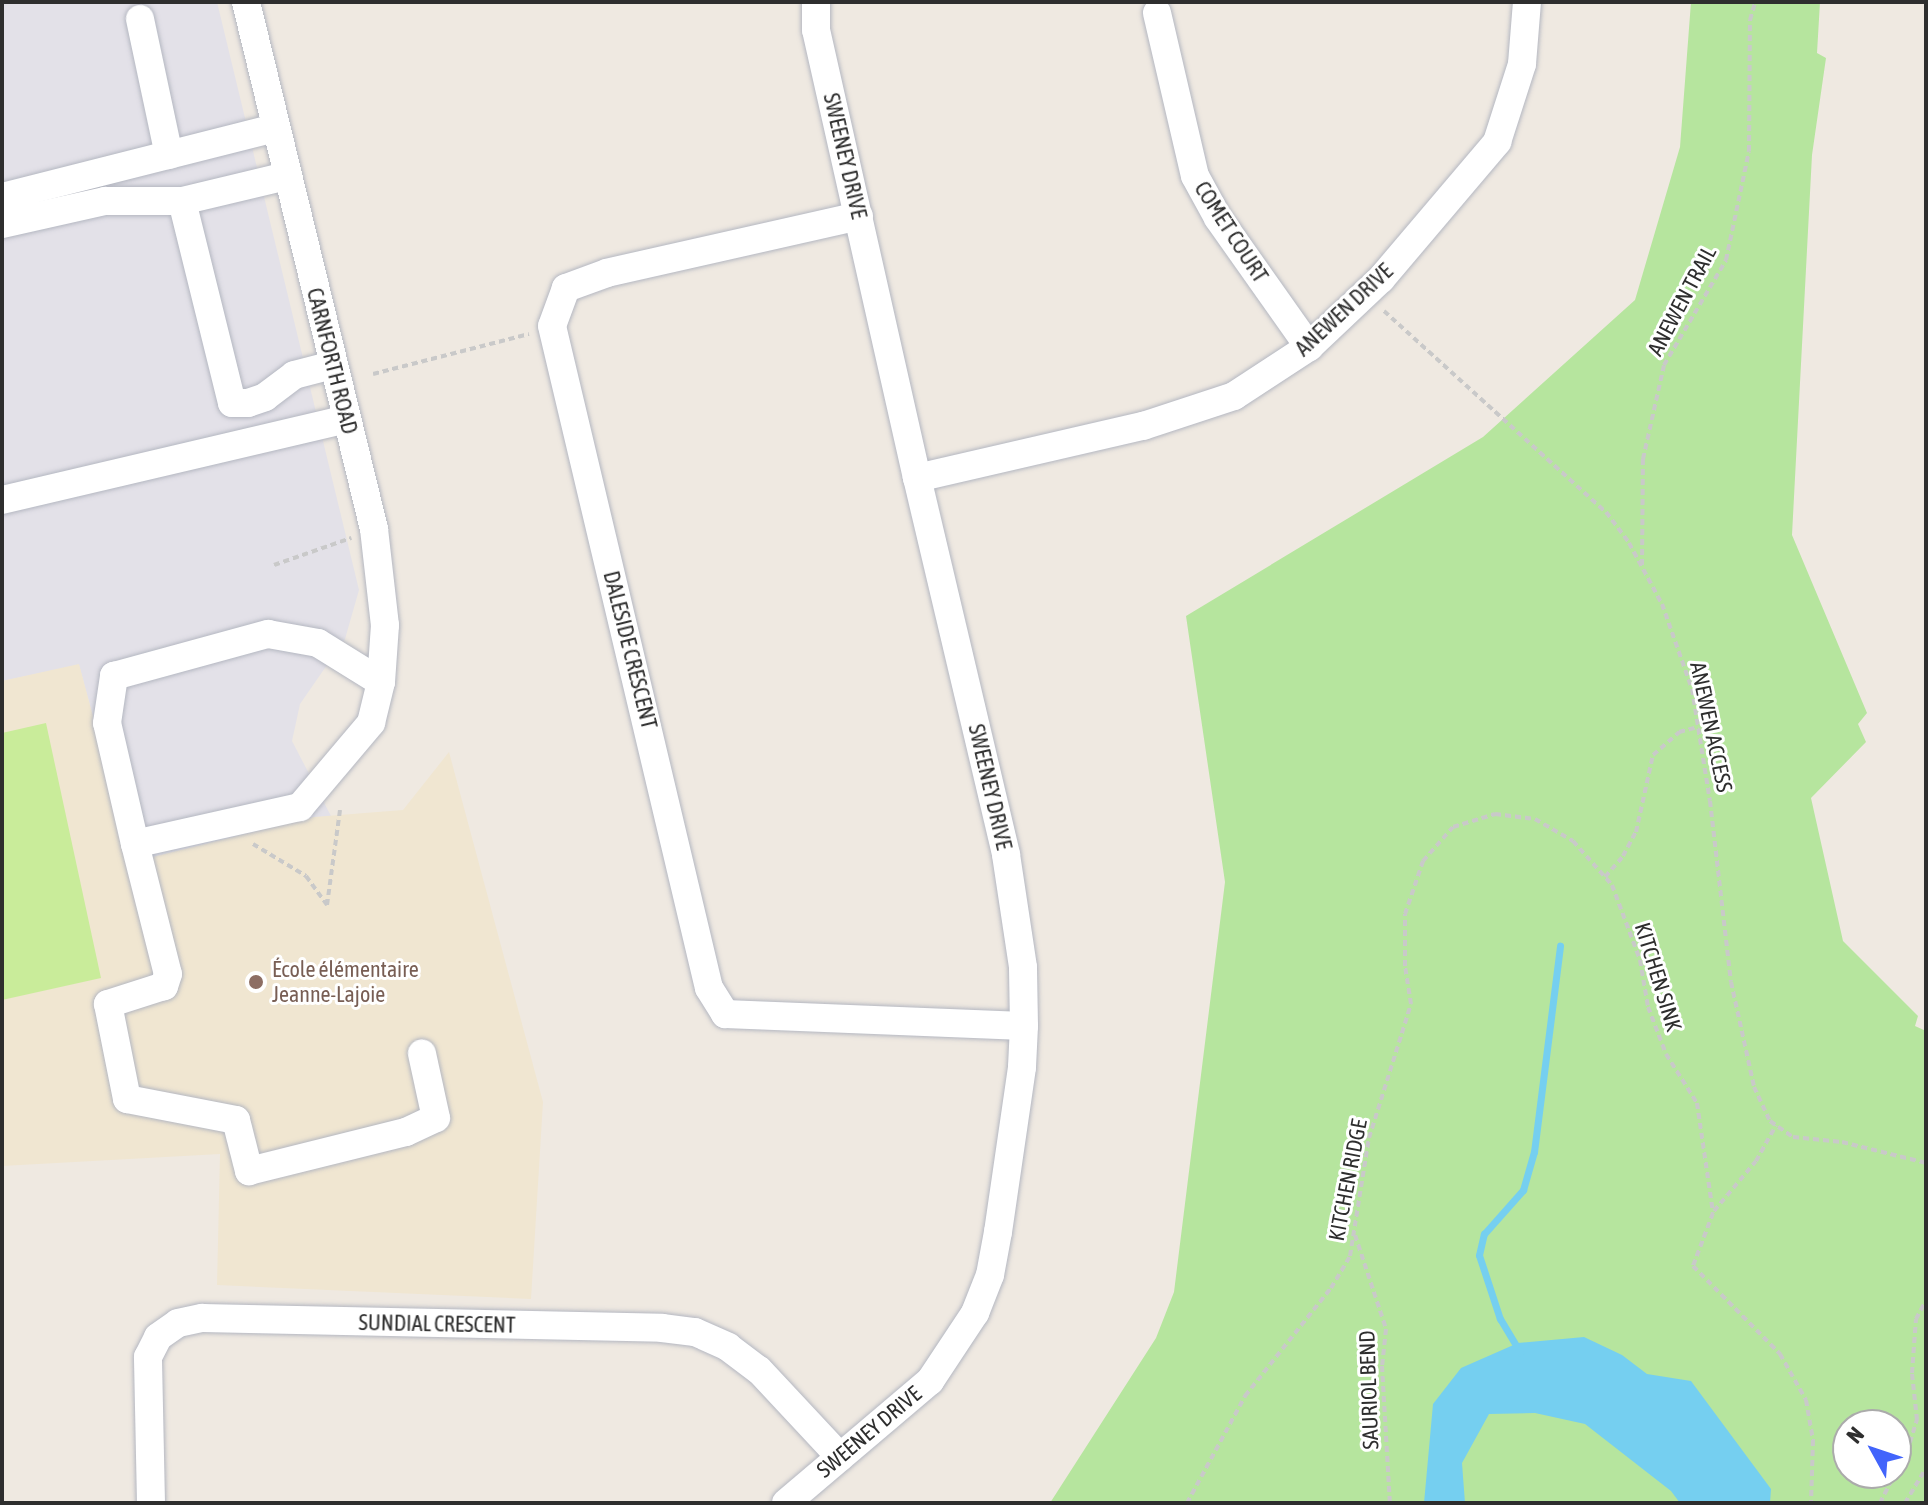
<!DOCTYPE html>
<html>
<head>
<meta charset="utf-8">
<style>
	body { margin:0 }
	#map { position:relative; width:1928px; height:1505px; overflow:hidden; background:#efe9e1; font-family:"Asap Condensed",sans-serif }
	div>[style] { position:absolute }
	.industrial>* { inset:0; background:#e3e1e8 }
	.education>* { inset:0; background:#f0e6d1 }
	.green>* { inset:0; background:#b6e59e }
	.pitch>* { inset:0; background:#c9ec9a }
	.water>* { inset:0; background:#75cff0 }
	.stream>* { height:7px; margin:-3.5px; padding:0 3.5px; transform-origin:3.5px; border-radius:3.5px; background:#75cff0 }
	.path>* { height:4px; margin-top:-2px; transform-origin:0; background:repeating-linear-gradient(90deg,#c9c9c9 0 6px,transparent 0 10px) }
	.roads { filter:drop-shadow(0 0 2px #b4b7c1) drop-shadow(0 0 2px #b4b7c1) }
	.minor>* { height:28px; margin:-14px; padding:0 14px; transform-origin:14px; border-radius:14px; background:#fff }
	.dots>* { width:22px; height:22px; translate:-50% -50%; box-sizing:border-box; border:4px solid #fff; border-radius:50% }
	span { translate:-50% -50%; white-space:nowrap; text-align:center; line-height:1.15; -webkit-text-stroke:6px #fff; paint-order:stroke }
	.street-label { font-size:22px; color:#2e2e2e }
	.education-label { font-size:22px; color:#785e54 }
	.left { translate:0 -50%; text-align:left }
	.frame { position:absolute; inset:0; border:4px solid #2e2e2e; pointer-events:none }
	.north { position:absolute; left:1832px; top:1409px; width:80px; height:80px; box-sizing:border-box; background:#fff; border:2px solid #ababab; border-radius:50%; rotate:310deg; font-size:22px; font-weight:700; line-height:32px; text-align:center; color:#2e2e2e }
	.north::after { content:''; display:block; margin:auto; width:28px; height:36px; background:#4264fb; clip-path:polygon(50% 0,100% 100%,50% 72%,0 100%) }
</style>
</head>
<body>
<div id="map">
	<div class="industrial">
		<div style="clip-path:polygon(2px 2px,217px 2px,359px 590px,345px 639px,300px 704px,292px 741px,331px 816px,132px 862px,79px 665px,2px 681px)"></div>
	</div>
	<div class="education">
		<div style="clip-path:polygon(79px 664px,132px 862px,314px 817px,403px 810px,449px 752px,543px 1102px,531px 1299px,217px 1285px,220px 1154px,2px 1166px,2px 681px)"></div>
	</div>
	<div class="green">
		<div style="clip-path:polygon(evenodd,1691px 2px,1820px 2px,1817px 53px,1826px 58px,1812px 155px,1792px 535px,1867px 713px,1858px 724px,1866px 742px,1811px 798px,1843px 941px,1918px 1016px,1915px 1026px,1926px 1031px,1926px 1503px,1050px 1503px,1156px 1338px,1174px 1292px,1225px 882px,1186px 616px,1483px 437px,1635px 300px,1680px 147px,1691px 2px,1848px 1425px,1896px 1425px,1896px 1473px,1848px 1473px,1848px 1425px)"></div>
	</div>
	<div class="pitch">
		<div style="clip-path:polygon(46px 723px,101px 978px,2px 1000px,2px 733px)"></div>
	</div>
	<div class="water">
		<div style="clip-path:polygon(1584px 1337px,1622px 1355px,1647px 1374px,1691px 1381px,1771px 1489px,1770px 1503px,1680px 1503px,1671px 1491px,1585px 1424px,1535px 1413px,1489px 1414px,1462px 1463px,1465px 1503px,1424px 1503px,1433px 1404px,1461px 1368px,1518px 1343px)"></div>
	</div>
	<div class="stream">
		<div style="left:1520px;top:1352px;width:39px;rotate:-121deg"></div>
		<div style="left:1500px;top:1319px;width:67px;rotate:-108.2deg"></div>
		<div style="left:1479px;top:1255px;width:22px;rotate:-77deg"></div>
		<div style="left:1484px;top:1234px;width:59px;rotate:-48.4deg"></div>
		<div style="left:1523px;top:1190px;width:40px;rotate:-74deg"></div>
		<div style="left:1534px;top:1152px;width:208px;rotate:-82.8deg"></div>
	</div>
	<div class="path">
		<div style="left:1384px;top:311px;width:299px;rotate:42.2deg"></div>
		<div style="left:1606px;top:512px;width:39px;rotate:53deg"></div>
		<div style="left:1629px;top:543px;width:69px;rotate:61.6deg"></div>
		<div style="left:1662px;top:604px;width:90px;rotate:70.6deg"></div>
		<div style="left:1692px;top:689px;width:113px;rotate:80.9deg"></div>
		<div style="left:1710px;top:801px;width:182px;rotate:83.4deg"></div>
		<div style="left:1731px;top:982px;width:107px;rotate:77.6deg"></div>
		<div style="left:1754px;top:1087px;width:38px;rotate:65deg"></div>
		<div style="left:1770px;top:1121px;width:28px;rotate:35deg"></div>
		<div style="left:1793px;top:1137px;width:49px;rotate:5.8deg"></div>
		<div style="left:1842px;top:1142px;width:87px;rotate:14deg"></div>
		<div style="left:373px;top:374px;width:161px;rotate:-14.4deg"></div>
		<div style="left:274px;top:565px;width:82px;rotate:-19.3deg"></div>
		<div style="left:1642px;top:565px;width:106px;rotate:-89.5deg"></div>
		<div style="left:1643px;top:459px;width:96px;rotate:-77.4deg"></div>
		<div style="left:1664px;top:365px;width:122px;rotate:-59.4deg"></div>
		<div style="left:1726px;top:260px;width:111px;rotate:-78.1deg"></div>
		<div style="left:1749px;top:151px;width:131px;rotate:-89.6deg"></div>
		<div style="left:1750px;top:20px;width:19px;rotate:-74deg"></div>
		<div style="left:253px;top:844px;width:62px;rotate:31.1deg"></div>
		<div style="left:306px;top:876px;width:36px;rotate:54deg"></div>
		<div style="left:327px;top:905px;width:96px;rotate:-82.2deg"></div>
		<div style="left:1605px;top:877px;width:28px;rotate:-49deg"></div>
		<div style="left:1623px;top:856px;width:27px;rotate:-62deg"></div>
		<div style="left:1636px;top:832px;width:79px;rotate:-77.6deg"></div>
		<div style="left:1653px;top:755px;width:35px;rotate:-41deg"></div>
		<div style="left:1679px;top:732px;width:20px;rotate:-15deg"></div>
		<div style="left:1714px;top:1211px;width:65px;rotate:-50deg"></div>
		<div style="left:1756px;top:1161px;width:41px;rotate:-60.9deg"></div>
		<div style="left:1355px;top:1235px;width:99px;rotate:71.7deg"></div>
		<div style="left:1386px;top:1329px;width:37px;rotate:96deg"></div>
		<div style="left:1382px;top:1366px;width:137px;rotate:86.7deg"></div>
		<div style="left:1896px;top:1472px;width:23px;rotate:-61deg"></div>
		<div style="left:1907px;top:1452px;width:34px;rotate:-73deg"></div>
		<div style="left:1917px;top:1420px;width:47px;rotate:-96.1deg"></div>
		<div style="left:1912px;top:1373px;width:54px;rotate:-85.8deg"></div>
		<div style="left:1916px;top:1319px;width:21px;rotate:-62deg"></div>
		<div style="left:1187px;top:1503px;width:122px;rotate:-61.5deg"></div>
		<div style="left:1245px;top:1396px;width:138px;rotate:-51.5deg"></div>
		<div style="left:1331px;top:1288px;width:37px;rotate:-59deg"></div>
		<div style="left:1350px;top:1256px;width:120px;rotate:-80.9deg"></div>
		<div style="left:1369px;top:1138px;width:140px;rotate:-72.6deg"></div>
		<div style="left:1411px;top:1004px;width:38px;rotate:-99deg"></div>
		<div style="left:1405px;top:966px;width:52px;rotate:-90deg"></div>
		<div style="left:1405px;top:914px;width:56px;rotate:-71.2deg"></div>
		<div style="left:1423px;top:861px;width:45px;rotate:-48.6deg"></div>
		<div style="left:1453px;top:827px;width:44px;rotate:-17.2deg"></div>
		<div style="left:1495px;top:814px;width:40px;rotate:7.1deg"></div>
		<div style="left:1535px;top:819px;width:44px;rotate:30.1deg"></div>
		<div style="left:1573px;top:841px;width:59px;rotate:48.4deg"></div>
		<div style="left:1612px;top:885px;width:80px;rotate:69.5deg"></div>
		<div style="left:1640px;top:960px;width:48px;rotate:80.3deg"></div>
		<div style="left:1648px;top:1007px;width:50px;rotate:69deg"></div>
		<div style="left:1666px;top:1054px;width:58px;rotate:57.7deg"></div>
		<div style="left:1697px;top:1103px;width:111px;rotate:81.7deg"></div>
		<div style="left:1713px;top:1213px;width:57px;rotate:110.7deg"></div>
		<div style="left:1693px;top:1266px;width:124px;rotate:45.3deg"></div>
		<div style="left:1780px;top:1354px;width:53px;rotate:60.5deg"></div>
		<div style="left:1806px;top:1400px;width:41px;rotate:80.1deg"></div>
		<div style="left:1813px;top:1440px;width:63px;rotate:91.8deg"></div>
		<div style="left:1880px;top:1503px;width:34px;rotate:-63deg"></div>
		<div style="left:1905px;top:1503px;width:41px;rotate:-59deg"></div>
	</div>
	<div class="roads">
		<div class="minor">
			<div style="left:246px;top:2px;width:542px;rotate:76.35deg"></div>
			<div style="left:374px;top:529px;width:97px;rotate:83.5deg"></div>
			<div style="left:385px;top:625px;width:57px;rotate:94deg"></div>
			<div style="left:381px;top:682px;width:42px;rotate:103.7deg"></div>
			<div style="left:371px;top:723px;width:110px;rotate:130.2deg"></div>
			<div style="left:300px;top:807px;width:169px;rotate:167.4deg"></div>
			<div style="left:135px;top:844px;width:124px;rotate:-103deg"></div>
			<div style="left:107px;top:723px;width:48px;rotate:-81.5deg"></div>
			<div style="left:114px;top:676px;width:160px;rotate:-15.3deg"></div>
			<div style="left:268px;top:634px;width:51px;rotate:10.2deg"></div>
			<div style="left:318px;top:643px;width:74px;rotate:31.8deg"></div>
			<div style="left:1157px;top:13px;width:167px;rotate:76.9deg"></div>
			<div style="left:1195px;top:176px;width:48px;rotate:61.3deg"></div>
			<div style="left:1218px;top:218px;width:158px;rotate:54.8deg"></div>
			<div style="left:140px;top:19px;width:139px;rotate:78deg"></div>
			<div style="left:2px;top:197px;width:282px;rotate:-14.2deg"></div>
			<div style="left:182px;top:201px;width:208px;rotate:76.1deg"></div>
			<div style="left:232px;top:403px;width:16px"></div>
			<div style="left:248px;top:403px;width:18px;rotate:-19deg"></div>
			<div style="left:265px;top:397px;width:36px;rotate:-37deg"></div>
			<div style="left:294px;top:375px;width:40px;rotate:-14.4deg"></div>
			<div style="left:859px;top:216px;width:258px;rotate:167.3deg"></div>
			<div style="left:607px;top:273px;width:44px;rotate:159.9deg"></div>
			<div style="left:566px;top:288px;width:40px;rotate:110.2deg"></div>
			<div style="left:552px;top:326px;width:680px;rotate:76.66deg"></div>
			<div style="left:709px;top:988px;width:31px;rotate:58deg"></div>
			<div style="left:725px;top:1014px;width:299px;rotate:2.3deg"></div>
			<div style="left:2px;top:224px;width:106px;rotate:-12.6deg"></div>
			<div style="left:105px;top:201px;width:77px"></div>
			<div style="left:182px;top:201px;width:107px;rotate:-13.5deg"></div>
			<div style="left:917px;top:478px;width:232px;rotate:-13deg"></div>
			<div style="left:1143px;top:426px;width:96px;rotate:-18.2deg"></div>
			<div style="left:1234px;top:396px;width:90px;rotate:-33.2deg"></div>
			<div style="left:1309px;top:347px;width:99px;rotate:-43.4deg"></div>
			<div style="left:1381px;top:279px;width:180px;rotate:-49.7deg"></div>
			<div style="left:1497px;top:142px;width:82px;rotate:-72.2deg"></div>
			<div style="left:1522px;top:64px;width:62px;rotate:-85.4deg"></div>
			<div style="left:2px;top:500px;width:353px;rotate:-13.2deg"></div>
			<div style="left:135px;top:844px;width:134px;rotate:75.8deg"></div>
			<div style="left:168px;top:974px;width:13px;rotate:108deg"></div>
			<div style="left:164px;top:986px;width:59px;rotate:162.2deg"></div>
			<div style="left:108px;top:1004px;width:97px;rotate:78.7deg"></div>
			<div style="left:127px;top:1099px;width:111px;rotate:10.9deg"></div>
			<div style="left:236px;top:1120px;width:53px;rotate:75.7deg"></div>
			<div style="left:249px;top:1171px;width:162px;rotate:-14deg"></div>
			<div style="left:406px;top:1132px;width:33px;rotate:-25deg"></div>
			<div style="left:436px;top:1118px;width:66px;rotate:-102.3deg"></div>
			<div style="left:151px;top:1503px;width:146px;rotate:-91.2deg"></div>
			<div style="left:148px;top:1357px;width:22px;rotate:-63deg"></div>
			<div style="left:158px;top:1337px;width:24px;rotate:-35deg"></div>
			<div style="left:178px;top:1323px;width:25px;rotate:-12deg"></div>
			<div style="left:202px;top:1318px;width:460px;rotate:1.2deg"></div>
			<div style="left:662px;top:1328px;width:33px;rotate:7deg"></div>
			<div style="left:695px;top:1332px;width:36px;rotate:24deg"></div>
			<div style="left:728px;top:1347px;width:39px;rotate:37deg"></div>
			<div style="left:759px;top:1370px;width:119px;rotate:47deg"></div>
			<div style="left:786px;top:1503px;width:189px;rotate:-40.3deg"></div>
			<div style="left:930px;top:1381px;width:82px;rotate:-56.5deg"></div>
			<div style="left:975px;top:1313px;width:41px;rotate:-68.5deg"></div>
			<div style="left:990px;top:1275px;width:44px;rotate:-79.5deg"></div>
			<div style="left:998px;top:1232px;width:167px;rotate:-81.7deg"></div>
			<div style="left:1022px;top:1067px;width:41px;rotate:-87.2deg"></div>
			<div style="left:1024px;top:1026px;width:59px;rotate:-91deg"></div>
			<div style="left:1023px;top:967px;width:114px;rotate:-98.6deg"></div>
			<div style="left:1006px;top:854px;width:386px;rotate:-103.3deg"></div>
			<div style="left:917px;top:478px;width:459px;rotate:-102.7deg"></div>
			<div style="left:816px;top:30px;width:28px;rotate:-90deg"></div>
		</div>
	</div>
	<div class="dots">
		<div style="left:256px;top:982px;background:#8d6e63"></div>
	</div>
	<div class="street-label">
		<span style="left:845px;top:156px;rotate:77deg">SWEENEY DRIVE</span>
		<span style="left:1231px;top:232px;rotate:57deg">COMET COURT</span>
		<span style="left:1682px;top:301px;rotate:-62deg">ANEWEN TRAIL</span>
		<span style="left:1344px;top:310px;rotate:-43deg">ANEWEN DRIVE</span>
		<span style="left:332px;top:361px;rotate:76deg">CARNFORTH ROAD</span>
		<span style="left:630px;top:650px;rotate:76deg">DALESIDE CRESCENT</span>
		<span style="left:1711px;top:727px;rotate:78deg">ANEWEN ACCESS</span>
		<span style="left:990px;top:787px;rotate:77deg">SWEENEY DRIVE</span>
		<span style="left:1658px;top:977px;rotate:73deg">KITCHEN SINK</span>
		<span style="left:1348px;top:1180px;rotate:-79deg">KITCHEN RIDGE</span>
		<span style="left:437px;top:1324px;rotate:1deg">SUNDIAL CRESCENT</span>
		<span style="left:1369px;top:1390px;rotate:-92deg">SAURIOL BEND</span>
		<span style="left:869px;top:1432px;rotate:-40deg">SWEENEY DRIVE</span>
	</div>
	<div class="education-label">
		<span class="left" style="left:272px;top:982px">École élémentaire<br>Jeanne-Lajoie</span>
	</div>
	<div class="frame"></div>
	<div class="north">N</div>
</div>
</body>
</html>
